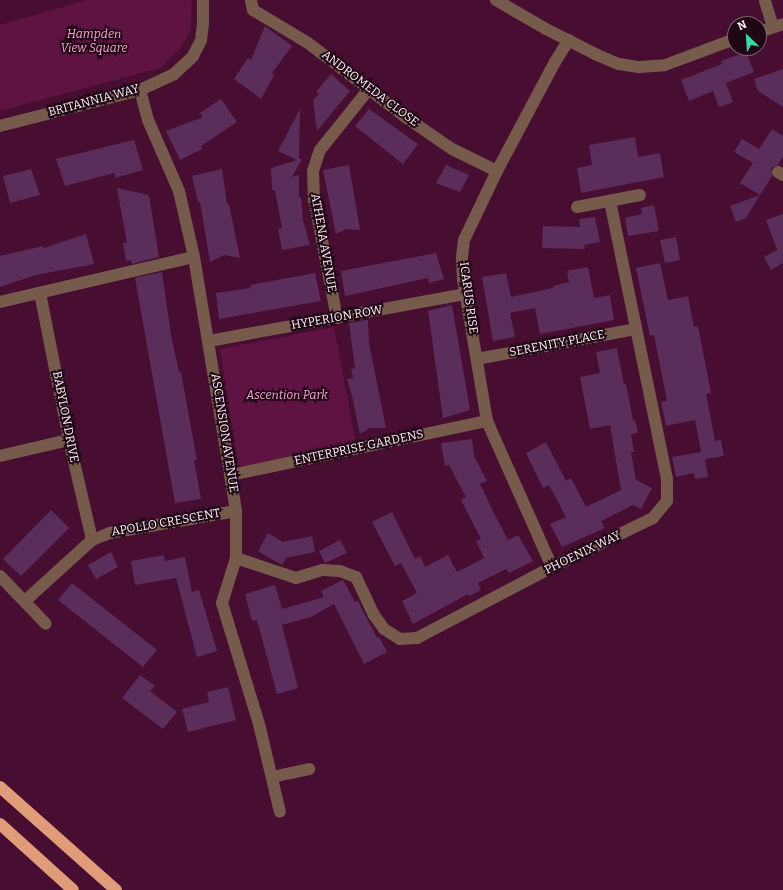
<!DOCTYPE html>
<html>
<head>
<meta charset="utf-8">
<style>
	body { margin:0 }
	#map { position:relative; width:783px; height:890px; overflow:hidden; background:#470e31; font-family:Bitter,serif }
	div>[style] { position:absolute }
	.green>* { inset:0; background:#5f1342 }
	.building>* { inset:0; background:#5b2d5b }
	.street>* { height:12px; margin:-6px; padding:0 6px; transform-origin:6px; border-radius:6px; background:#765a4c }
	.highway>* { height:12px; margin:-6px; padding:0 6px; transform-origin:6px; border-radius:6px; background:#e09c79 }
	span { translate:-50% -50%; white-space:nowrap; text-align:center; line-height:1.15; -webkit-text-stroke:3.5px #200715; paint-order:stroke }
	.park-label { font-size:12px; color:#f6a8d0; font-style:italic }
	.street-label { font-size:12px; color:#faf2f6 }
	.north { position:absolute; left:727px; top:16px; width:40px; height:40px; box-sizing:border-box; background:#200715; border:1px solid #77656f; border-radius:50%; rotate:335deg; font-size:11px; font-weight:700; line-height:16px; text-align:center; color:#faf2f6 }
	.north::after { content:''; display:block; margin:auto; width:14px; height:18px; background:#3ad4a5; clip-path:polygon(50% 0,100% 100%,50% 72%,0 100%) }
</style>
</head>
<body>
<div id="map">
	<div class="green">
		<div style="clip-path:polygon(87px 0,192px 0,191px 29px,180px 49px,160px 68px,0 111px,0 25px)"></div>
		<div style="clip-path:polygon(334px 327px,356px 444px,238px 467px,220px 349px)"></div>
	</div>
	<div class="building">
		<div style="clip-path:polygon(265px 26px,292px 46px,272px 73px,274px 75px,261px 99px,234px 79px,248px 58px,251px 60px)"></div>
		<div style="clip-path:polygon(746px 52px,754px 72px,726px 83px,733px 102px,719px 107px,713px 91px,689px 101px,681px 80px,722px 64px,721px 61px)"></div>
		<div style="clip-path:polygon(783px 69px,783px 107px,758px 91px,754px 79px)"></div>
		<div style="clip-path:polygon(331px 74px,350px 91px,317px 131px,313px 100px,319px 94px,316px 92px)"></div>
		<div style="clip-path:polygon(221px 99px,237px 122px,201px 146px,202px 149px,180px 160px,166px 131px,203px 117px,200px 113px)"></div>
		<div style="clip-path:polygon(300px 109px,299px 159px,302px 159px,292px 177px,299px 175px,299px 197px,301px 197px,303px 220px,310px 245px,282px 250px,278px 229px,282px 228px,275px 190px,272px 190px,271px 168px,297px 160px,278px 151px)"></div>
		<div style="clip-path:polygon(369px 109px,418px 144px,403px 164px,355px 126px)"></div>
		<div style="clip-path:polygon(772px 129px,783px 136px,783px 156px,778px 165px,771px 168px,772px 176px,760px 195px,740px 183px,753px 163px,734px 152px,742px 139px,759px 149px)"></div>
		<div style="clip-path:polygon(635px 137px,638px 157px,660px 153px,664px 177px,581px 193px,577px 168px,592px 165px,589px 145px)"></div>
		<div style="clip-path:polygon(134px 140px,143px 170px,115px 178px,114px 173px,65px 186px,56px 159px)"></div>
		<div style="clip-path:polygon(349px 165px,360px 230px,346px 229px,336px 234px,323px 170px)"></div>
		<div style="clip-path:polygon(446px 165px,469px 175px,460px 192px,436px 183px)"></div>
		<div style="clip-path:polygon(31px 169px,40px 195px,10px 203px,3px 176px)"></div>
		<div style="clip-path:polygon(222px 169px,227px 204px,229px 204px,240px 258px,224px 255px,210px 262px,200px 202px,198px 202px,192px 176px)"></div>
		<div style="clip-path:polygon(117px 188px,149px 195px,159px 257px,132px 264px,131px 260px,126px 261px,123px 243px,127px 243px)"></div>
		<div style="clip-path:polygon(760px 195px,746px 218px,736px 222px,730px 206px)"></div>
		<div style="clip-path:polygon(654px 205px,659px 231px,628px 236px,625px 218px,642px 214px,641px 208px)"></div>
		<div style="clip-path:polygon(783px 214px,783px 263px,771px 270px,764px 257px,777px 250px,778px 252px,766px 220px)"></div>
		<div style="clip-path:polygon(595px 217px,600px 242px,584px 245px,585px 249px,542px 248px,543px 226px,580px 227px,579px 219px)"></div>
		<div style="clip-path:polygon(86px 234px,94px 264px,36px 275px,0 287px,0 256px,43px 246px,44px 248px)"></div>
		<div style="clip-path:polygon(676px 237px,680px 260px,665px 263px,660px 240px)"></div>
		<div style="clip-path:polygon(436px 253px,444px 279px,429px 283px,428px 278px,345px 296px,341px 271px)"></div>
		<div style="clip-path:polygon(660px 263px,668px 300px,688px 296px,694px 327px,698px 326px,711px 393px,706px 394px,715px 441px,721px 440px,724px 456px,705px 459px,708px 477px,695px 479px,694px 473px,676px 477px,672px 457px,701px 452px,695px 420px,666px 426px,661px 402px,667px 401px,654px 335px,650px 336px,636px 268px)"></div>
		<div style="clip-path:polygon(588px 267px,594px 298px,610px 295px,614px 320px,540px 334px,535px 308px,510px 313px,515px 337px,493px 341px,482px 277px,506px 273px,511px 297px,553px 288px,553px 286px,569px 282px,567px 271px)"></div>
		<div style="clip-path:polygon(162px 272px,171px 335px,179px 372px,181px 372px,192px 433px,197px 460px,194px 460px,201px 499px,175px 503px,135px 278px)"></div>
		<div style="clip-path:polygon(315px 273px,321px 301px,219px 319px,216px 293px,251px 288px,250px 285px)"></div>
		<div style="clip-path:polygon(452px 305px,470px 410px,443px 418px,428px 311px)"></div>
		<div style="clip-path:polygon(365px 320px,368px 320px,369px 343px,386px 428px,370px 428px,360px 434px,352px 396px,347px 379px,353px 378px,351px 369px,355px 368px,349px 323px)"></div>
		<div style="clip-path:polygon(617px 348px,624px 384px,626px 384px,633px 420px,635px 420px,638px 433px,631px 434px,634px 452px,631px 452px,636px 480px,652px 488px,641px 509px,633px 505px,601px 521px,605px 528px,562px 547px,550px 524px,566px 517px,549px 485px,543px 488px,526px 453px,546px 442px,566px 481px,571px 478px,586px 507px,621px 490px,610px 425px,590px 429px,580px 377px,600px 373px,596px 352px)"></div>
		<div style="clip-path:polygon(472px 439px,474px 456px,487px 481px,480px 484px,494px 513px,508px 540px,518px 535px,533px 561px,509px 573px,506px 569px,478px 583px,481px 590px,469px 596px,468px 594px,413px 624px,402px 601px,417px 593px,401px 563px,395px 566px,372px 522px,392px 512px,415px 559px,420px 556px,425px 567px,448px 555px,457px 572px,484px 558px,476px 541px,481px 539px,461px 500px,466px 497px,449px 465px,445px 466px,441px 443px)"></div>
		<div style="clip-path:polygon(51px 510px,69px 528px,21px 576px,3px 559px)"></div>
		<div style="clip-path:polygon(268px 533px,283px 542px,312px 536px,315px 552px,286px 558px,282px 565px,258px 551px)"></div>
		<div style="clip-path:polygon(340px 540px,347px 553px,325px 563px,319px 551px)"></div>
		<div style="clip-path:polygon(111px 552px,118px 567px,96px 579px,88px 565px)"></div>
		<div style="clip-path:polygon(164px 555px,165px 561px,185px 557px,192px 592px,199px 590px,217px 651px,197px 657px,176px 578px,135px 585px,131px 561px)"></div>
		<div style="clip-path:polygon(343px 580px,355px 602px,358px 601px,377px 638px,379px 637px,387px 652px,364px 664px,334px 604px,311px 617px,282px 625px,298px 688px,277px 694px,257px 620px,252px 621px,245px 594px,275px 585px,282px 609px,324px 597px,321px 591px)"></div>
		<div style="clip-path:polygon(72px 583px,157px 650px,143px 667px,58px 600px)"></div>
		<div style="clip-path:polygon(140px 675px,155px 686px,150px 691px,177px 712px,163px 729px,122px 698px)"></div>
		<div style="clip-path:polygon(228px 687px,236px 720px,188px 732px,182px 709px,209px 702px,207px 692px)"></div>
	</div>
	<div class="street">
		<div style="left:251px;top:0;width:10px;rotate:79deg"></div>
		<div style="left:253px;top:10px;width:64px;rotate:31deg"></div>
		<div style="left:308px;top:43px;width:121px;rotate:37.2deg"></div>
		<div style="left:404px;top:116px;width:58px;rotate:34.5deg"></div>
		<div style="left:452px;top:149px;width:50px;rotate:26.1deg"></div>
		<div style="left:496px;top:0;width:58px;rotate:30.1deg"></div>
		<div style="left:546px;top:29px;width:55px;rotate:27deg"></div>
		<div style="left:595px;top:54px;width:26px;rotate:23deg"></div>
		<div style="left:619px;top:64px;width:20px;rotate:9deg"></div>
		<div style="left:639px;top:67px;width:26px;rotate:-4deg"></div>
		<div style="left:665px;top:65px;width:75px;rotate:-20.4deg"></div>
		<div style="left:765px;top:1px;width:27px;rotate:73deg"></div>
		<div style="left:759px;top:32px;width:25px;rotate:-18deg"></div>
		<div style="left:140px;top:90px;width:31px;rotate:75deg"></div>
		<div style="left:148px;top:120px;width:77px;rotate:66.4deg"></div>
		<div style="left:179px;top:191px;width:68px;rotate:77.2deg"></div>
		<div style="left:194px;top:257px;width:257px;rotate:80.6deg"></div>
		<div style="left:236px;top:511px;width:47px;rotate:90deg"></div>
		<div style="left:236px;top:558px;width:47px;rotate:107.3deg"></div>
		<div style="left:222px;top:603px;width:127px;rotate:73deg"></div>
		<div style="left:259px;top:724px;width:90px;rotate:76.6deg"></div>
		<div style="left:0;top:126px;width:145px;rotate:-14.4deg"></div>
		<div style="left:140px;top:90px;width:38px;rotate:-25deg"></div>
		<div style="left:174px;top:74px;width:26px;rotate:-43deg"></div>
		<div style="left:193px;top:56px;width:18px;rotate:-63deg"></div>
		<div style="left:201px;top:40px;width:17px;rotate:-83deg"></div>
		<div style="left:203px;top:23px;width:23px;rotate:-90deg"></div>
		<div style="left:778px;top:172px;width:6px;rotate:31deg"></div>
		<div style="left:577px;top:207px;width:64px;rotate:-10.8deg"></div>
		<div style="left:40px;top:293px;width:150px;rotate:78.8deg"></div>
		<div style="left:69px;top:440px;width:103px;rotate:77deg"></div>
		<div style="left:0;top:302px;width:199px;rotate:-13.1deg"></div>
		<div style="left:337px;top:318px;width:120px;rotate:-101deg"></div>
		<div style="left:314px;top:200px;width:29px;rotate:-92deg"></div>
		<div style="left:313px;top:171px;width:22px;rotate:-72deg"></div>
		<div style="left:320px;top:150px;width:77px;rotate:-51.3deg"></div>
		<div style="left:209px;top:341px;width:261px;rotate:-10.4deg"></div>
		<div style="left:477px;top:359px;width:162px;rotate:-10.7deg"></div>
		<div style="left:0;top:456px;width:71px;rotate:-13.1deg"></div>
		<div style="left:231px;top:475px;width:262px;rotate:-11.9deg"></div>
		<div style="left:236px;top:558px;width:63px;rotate:18.4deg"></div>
		<div style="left:296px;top:578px;width:28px;rotate:-17deg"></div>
		<div style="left:323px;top:570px;width:17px;rotate:3deg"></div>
		<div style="left:340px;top:571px;width:17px;rotate:21deg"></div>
		<div style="left:356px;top:577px;width:42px;rotate:64.7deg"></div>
		<div style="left:374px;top:615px;width:17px;rotate:54deg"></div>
		<div style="left:384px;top:629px;width:19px;rotate:32deg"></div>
		<div style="left:400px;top:639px;width:17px;rotate:-3deg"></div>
		<div style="left:417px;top:638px;width:153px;rotate:-27.7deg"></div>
		<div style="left:552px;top:567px;width:112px;rotate:-25.9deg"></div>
		<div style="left:653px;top:518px;width:22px;rotate:-51deg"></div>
		<div style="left:667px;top:501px;width:22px;rotate:-90deg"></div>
		<div style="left:667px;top:479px;width:284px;rotate:-101.6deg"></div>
		<div style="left:552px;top:567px;width:160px;rotate:-114deg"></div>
		<div style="left:487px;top:421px;width:144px;rotate:-99.6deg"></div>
		<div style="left:463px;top:279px;width:22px;rotate:-93deg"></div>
		<div style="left:462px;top:257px;width:17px;rotate:-83deg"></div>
		<div style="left:464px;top:240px;width:76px;rotate:-64.4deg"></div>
		<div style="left:497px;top:171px;width:123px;rotate:-62deg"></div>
		<div style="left:555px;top:62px;width:26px;rotate:-58deg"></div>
		<div style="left:0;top:576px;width:66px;rotate:46.2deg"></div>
		<div style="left:25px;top:601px;width:91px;rotate:-42.3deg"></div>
		<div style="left:92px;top:540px;width:19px;rotate:-21deg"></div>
		<div style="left:110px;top:533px;width:128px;rotate:-9.9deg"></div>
		<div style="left:272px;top:777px;width:38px;rotate:-12deg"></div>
	</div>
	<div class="highway">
		<div style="left:0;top:787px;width:155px;rotate:41.6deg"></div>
		<div style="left:0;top:824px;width:98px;rotate:42.1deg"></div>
	</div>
	<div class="park-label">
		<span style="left:94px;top:42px">Hampden<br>View Square</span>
		<span style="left:287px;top:396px">Ascention Park</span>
	</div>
	<div class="street-label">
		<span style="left:370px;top:89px;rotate:37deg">ANDROMEDA CLOSE</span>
		<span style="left:94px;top:101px;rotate:-15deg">BRITANNIA WAY</span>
		<span style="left:323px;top:243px;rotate:80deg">ATHENA AVENUE</span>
		<span style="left:468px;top:298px;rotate:82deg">ICARUS RISE</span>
		<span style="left:337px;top:318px;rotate:-10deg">HYPERION ROW</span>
		<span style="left:557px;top:344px;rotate:-11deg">SERENITY PLACE</span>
		<span style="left:65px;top:417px;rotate:79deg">BABYLON DRIVE</span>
		<span style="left:224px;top:433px;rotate:81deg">ASCENSION AVENUE</span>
		<span style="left:359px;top:448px;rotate:-12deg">ENTERPRISE GARDENS</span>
		<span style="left:166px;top:523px;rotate:-10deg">APOLLO CRESCENT</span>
		<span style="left:583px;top:553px;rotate:-26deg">PHOENIX WAY</span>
	</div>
	<div class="north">N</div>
</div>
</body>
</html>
